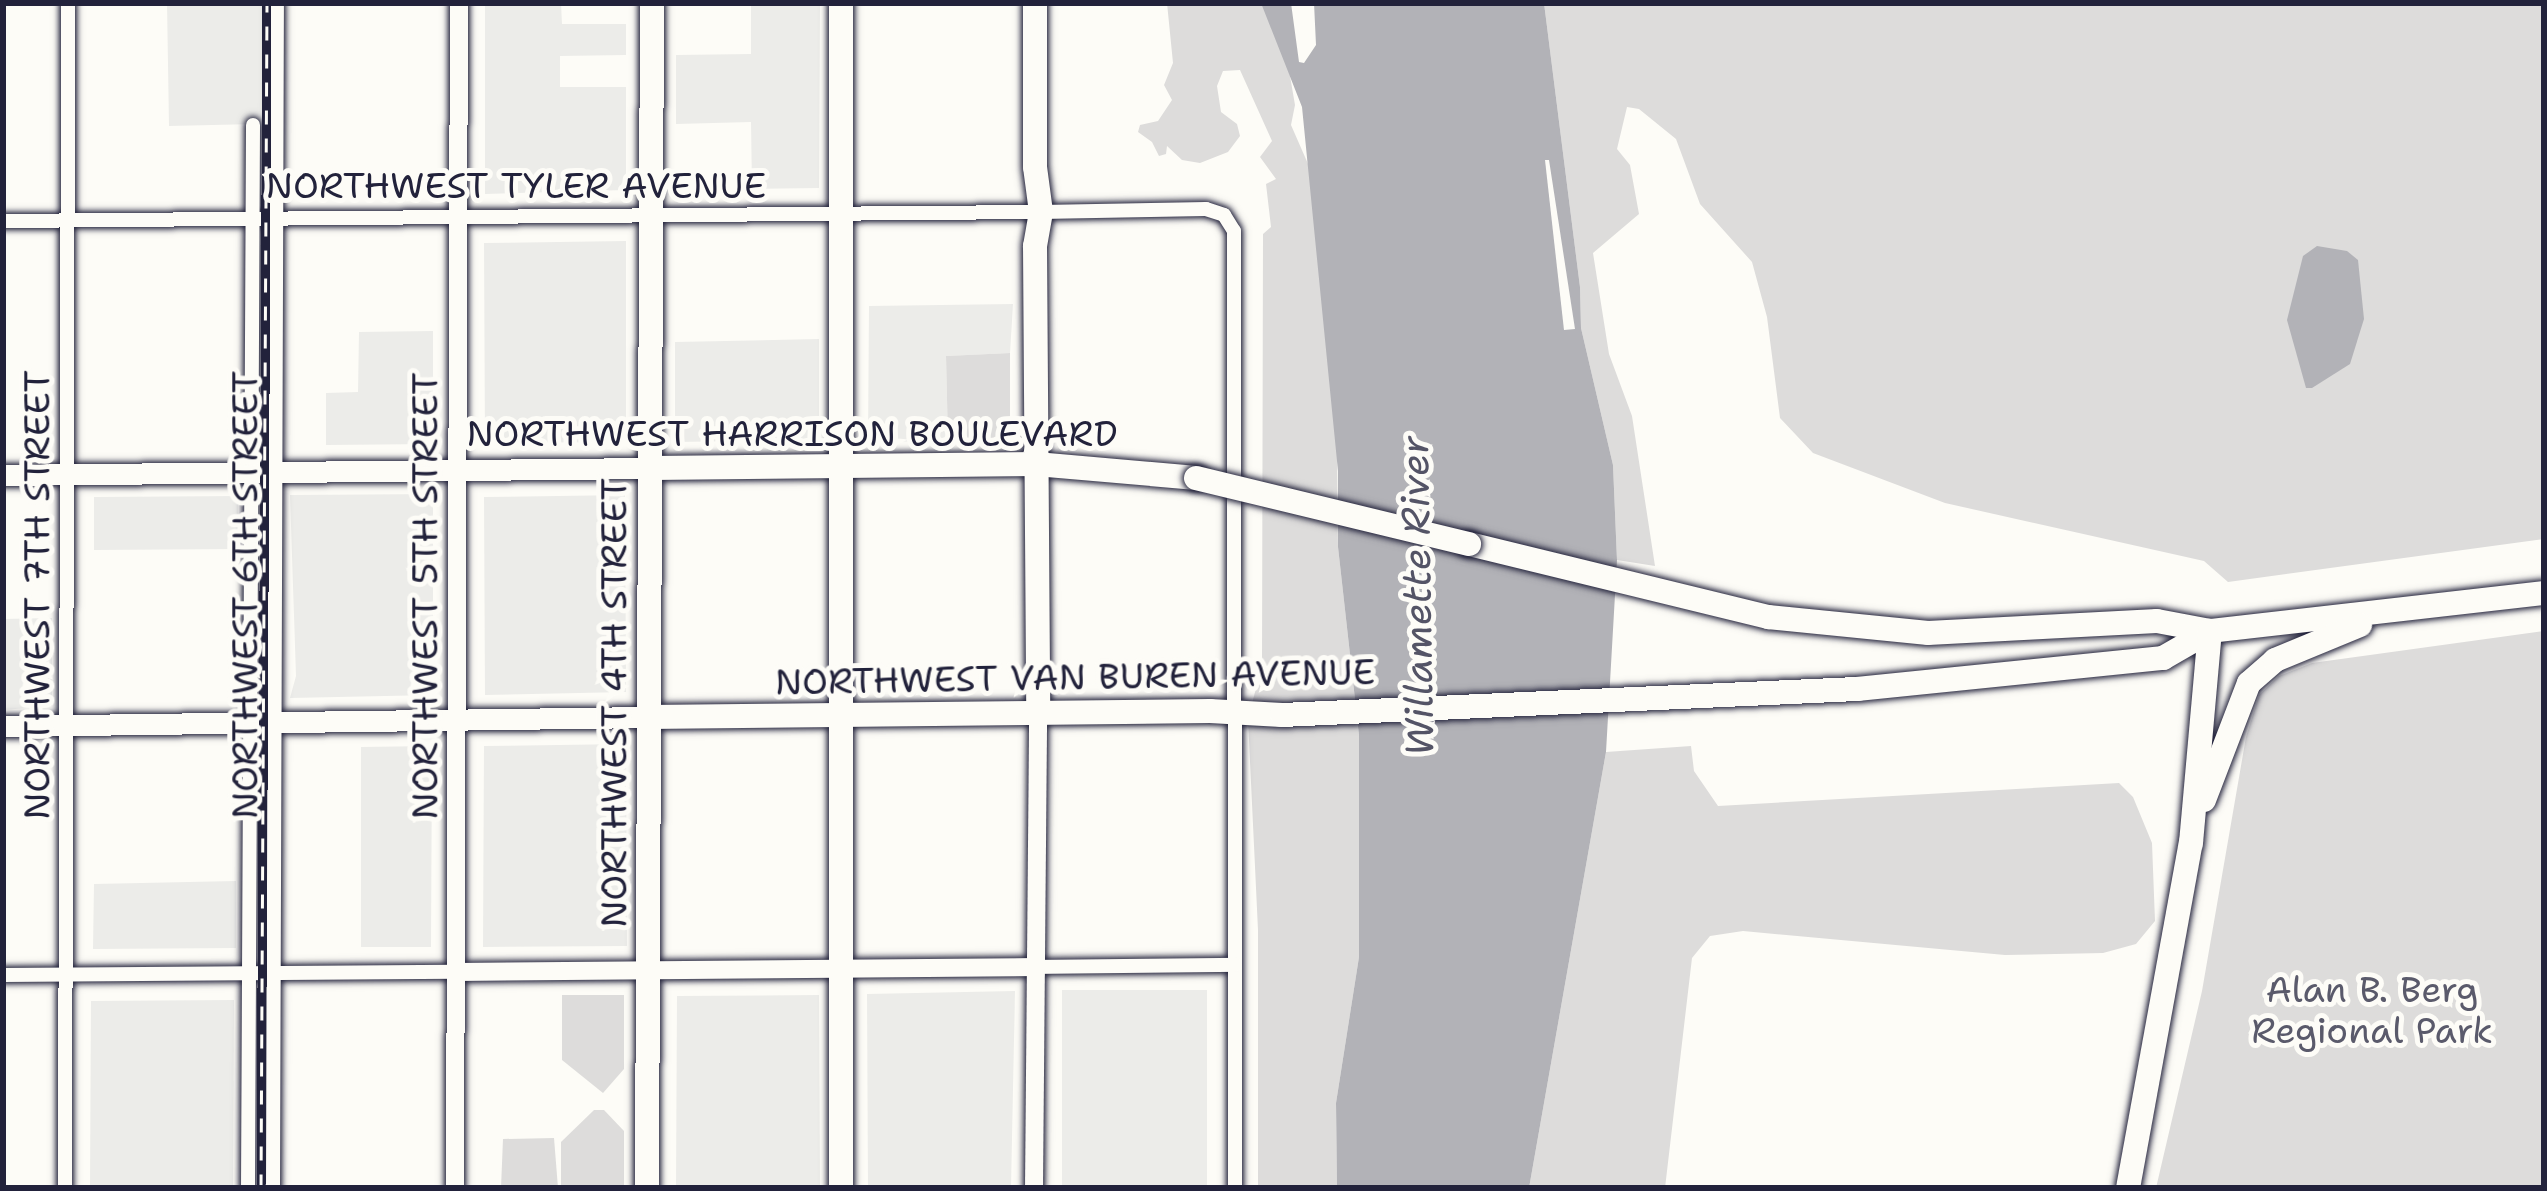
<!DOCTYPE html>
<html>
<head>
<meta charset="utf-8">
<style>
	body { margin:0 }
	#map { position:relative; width:2547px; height:1191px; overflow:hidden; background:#fdfcf7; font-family:"Shantell Sans",sans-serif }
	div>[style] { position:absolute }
	.built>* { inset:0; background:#ecece9 }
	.green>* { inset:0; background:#dddcdb }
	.water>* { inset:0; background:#b2b2b7 }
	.pier>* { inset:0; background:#fdfcf7 }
	.roads { filter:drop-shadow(0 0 3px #22223b) drop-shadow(0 0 3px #22223b) }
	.minor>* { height:14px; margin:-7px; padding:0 7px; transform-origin:7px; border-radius:7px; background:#fdfcf7 }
	.tertiary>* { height:18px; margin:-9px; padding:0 9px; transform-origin:9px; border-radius:9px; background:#fdfcf7 }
	.primary>* { height:21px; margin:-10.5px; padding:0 10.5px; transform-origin:10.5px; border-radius:10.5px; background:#fdfcf7 }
	.trunk>* { height:24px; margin:-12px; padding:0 12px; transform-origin:12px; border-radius:12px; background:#fdfcf7 }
	.rail>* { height:9px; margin-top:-4.5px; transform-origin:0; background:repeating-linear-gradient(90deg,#fdfcf7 0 14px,#22223b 0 28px); box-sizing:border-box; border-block:3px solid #22223b }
	.bridges { filter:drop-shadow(0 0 3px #22223b) drop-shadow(0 0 3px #22223b) }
	.trunk-bridge>* { height:24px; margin:-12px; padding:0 12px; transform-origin:12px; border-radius:12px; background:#fdfcf7 }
	span { translate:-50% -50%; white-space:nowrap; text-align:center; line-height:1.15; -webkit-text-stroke:10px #fdfcf7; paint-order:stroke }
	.street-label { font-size:36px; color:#22223b }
	.park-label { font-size:36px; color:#5a5a6b }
	.water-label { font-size:39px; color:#545466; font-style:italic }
	.frame { position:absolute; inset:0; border:6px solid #22223b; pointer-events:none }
</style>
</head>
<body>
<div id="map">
	<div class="built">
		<div style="clip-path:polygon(167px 3px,271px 3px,270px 208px,259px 204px,259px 124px,169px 126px)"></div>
		<div style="clip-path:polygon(485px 3px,561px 3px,562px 24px,626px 24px,626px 55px,560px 56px,560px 87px,626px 87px,626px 190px,485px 194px)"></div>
		<div style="clip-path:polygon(751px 3px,820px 3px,819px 188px,752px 189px,751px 122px,676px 124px,676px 55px,751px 54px)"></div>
		<div style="clip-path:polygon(626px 241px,626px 442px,485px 443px,484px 243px)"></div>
		<div style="clip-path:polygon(260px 245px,272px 245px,271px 446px,258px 446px)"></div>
		<div style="clip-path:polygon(1013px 304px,1010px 353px,946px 356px,948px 442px,868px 441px,869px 306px)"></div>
		<div style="clip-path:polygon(433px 331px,433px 444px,326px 445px,326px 393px,358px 392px,359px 332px)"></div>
		<div style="clip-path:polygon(819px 339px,819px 440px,675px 442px,675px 342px)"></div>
		<div style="clip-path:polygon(433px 494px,433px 695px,290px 698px,296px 676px,290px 495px)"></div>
		<div style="clip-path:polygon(625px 495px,626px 692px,485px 695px,484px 497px)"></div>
		<div style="clip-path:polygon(238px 496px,238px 549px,94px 550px,94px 497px)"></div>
		<div style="clip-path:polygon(52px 618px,52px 706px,3px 710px,3px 619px)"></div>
		<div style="clip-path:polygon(626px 744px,627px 946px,483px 947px,484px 746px)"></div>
		<div style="clip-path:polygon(432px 746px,431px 947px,361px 947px,361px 747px)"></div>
		<div style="clip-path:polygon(236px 881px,236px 948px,93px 949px,94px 884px)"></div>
		<div style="clip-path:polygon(1062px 990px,1207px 990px,1207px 1188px,1062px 1188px)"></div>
		<div style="clip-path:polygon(1015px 991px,1011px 1188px,868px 1188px,867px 994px)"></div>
		<div style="clip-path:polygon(819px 995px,820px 1188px,676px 1188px,677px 996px)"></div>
		<div style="clip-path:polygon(234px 1000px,233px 1188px,90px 1188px,91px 1001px)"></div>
	</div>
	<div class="green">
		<div style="clip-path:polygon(1167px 3px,1275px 3px,1296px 57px,1289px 70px,1295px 105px,1291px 125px,1312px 173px,1337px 448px,1338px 547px,1359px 735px,1359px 957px,1336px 1103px,1337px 1188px,1258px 1188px,1258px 930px,1248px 719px,1262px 665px,1263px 234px,1271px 227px,1266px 184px,1276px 179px,1260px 157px,1272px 141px,1240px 70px,1223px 71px,1217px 86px,1221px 112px,1237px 124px,1240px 136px,1228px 152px,1200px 163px,1182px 160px,1167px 146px,1166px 154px,1159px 156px,1152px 142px,1138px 132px,1140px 125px,1158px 121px,1172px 100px,1164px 85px,1173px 63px)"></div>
		<div style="clip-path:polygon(1544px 3px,2544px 3px,2544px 539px,2228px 582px,2204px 561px,1945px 503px,1813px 453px,1780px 418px,1767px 317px,1752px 262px,1700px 204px,1676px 139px,1639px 109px,1627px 107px,1617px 149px,1630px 165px,1639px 214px,1593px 253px,1609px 354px,1632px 416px,1655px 566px,1617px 560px,1613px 465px,1581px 328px,1580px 287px)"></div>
		<div style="clip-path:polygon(1010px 353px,1010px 421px,1004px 433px,992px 440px,948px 442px,946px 356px)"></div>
		<div style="clip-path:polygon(2544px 631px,2544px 1188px,2156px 1188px,2202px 991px,2246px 737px,2259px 695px,2279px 676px,2312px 663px)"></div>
		<div style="clip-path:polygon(1691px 746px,1694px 771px,1718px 806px,2119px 783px,2133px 797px,2152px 843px,2155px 921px,2136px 944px,2103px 953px,2005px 955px,1743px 931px,1710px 936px,1692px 958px,1665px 1188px,1529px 1188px,1606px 752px)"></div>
		<div style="clip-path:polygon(562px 995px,624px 995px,624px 1069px,603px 1093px,562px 1060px)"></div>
		<div style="clip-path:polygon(594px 1110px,604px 1110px,624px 1131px,624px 1188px,561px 1188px,561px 1142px)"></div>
		<div style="clip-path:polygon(554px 1138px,558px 1188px,501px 1188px,503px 1139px)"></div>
	</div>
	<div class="water">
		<div style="clip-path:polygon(1261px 3px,1291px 3px,1299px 62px,1304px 63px,1316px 45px,1314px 3px,1544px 3px,1580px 287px,1581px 328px,1613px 465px,1617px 560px,1606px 752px,1529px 1188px,1337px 1188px,1336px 1103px,1359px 957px,1359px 735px,1338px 547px,1338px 471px,1302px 107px)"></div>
		<div style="clip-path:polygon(2317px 246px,2347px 251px,2358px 260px,2364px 319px,2350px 364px,2312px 388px,2306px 388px,2287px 320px,2303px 256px)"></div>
	</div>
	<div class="pier">
		<div style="clip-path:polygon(1545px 160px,1549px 160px,1575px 329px,1564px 330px)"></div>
	</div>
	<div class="roads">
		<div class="minor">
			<div style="left:1041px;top:212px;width:165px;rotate:-1deg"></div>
			<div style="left:1206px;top:209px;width:19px;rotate:18deg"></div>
			<div style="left:1224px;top:215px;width:19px;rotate:58deg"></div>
			<div style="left:1234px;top:231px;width:957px;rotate:89.94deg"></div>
			<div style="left:3px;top:221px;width:1026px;rotate:-0.5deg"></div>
			<div style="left:1036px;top:967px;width:199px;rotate:-0.6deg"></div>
			<div style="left:3px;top:975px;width:453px;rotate:-0.4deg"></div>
			<div style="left:65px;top:1188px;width:1185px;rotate:-89.85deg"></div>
			<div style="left:248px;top:1188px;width:1063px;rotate:-89.73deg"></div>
			<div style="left:273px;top:1188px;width:1185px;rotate:-89.81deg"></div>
		</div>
		<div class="tertiary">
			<div style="left:456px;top:972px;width:580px;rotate:-0.49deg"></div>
			<div style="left:455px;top:1188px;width:1185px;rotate:-89.81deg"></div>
			<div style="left:1034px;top:1188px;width:472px;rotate:-89.5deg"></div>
		</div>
		<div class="primary">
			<div style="left:3px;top:475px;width:649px;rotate:-0.62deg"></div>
			<div style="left:3px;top:726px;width:645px;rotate:-0.8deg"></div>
		</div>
		<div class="trunk">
			<div style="left:1035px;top:3px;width:164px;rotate:90deg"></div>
			<div style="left:1035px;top:167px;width:45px;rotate:82.4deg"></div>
			<div style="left:1041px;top:212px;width:35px;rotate:100deg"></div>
			<div style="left:1035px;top:246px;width:470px;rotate:89.6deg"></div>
			<div style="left:652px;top:468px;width:384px;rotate:-0.6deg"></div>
			<div style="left:1036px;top:464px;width:161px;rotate:5deg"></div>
			<div style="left:1469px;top:544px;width:308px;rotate:13.7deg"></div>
			<div style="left:1768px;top:617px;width:161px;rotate:5.7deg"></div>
			<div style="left:1928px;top:633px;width:229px;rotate:-3deg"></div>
			<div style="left:2157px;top:621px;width:54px;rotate:10.7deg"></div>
			<div style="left:2210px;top:631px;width:336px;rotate:-6.5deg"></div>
			<div style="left:648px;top:717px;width:562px;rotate:-0.61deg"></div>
			<div style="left:1210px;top:711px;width:72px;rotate:3.2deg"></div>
			<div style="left:1282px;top:715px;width:576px;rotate:-2.59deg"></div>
			<div style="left:1857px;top:689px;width:308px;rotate:-5.8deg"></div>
			<div style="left:2163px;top:658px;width:54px;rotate:-29.9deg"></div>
			<div style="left:2204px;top:800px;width:125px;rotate:-69deg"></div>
			<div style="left:2249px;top:683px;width:35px;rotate:-41deg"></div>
			<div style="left:2275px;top:660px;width:92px;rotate:-22.4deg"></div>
			<div style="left:647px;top:1188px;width:1185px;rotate:-89.76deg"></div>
			<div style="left:841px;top:1188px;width:1185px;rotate:-90deg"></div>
			<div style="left:2128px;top:1188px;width:351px;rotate:-79.7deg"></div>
			<div style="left:2191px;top:843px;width:213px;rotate:-84.9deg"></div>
		</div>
	</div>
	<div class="rail">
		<div style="left:261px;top:1188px;width:1185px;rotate:-89.71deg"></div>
	</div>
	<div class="bridges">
		<div class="trunk-bridge">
			<div style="left:1196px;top:478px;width:281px;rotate:13.6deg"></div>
		</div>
	</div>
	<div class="street-label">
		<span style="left:516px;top:186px">NORTHWEST TYLER AVENUE</span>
		<span style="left:792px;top:434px">NORTHWEST HARRISON BOULEVARD</span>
		<span style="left:37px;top:595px;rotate:-90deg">NORTHWEST 7TH STREET</span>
		<span style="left:245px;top:595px;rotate:-90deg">NORTHWEST 6TH STREET</span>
		<span style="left:425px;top:596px;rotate:-90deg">NORTHWEST 5TH STREET</span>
		<span style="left:1075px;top:677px;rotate:-1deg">NORTHWEST VAN BUREN AVENUE</span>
		<span style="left:614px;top:703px;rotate:-90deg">NORTHWEST 4TH STREET</span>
	</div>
	<div class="park-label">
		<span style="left:2372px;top:1010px">Alan B. Berg<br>Regional Park</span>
	</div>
	<div class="water-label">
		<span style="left:1417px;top:596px;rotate:-91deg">Willamette River</span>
	</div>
	<div class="frame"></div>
</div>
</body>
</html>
